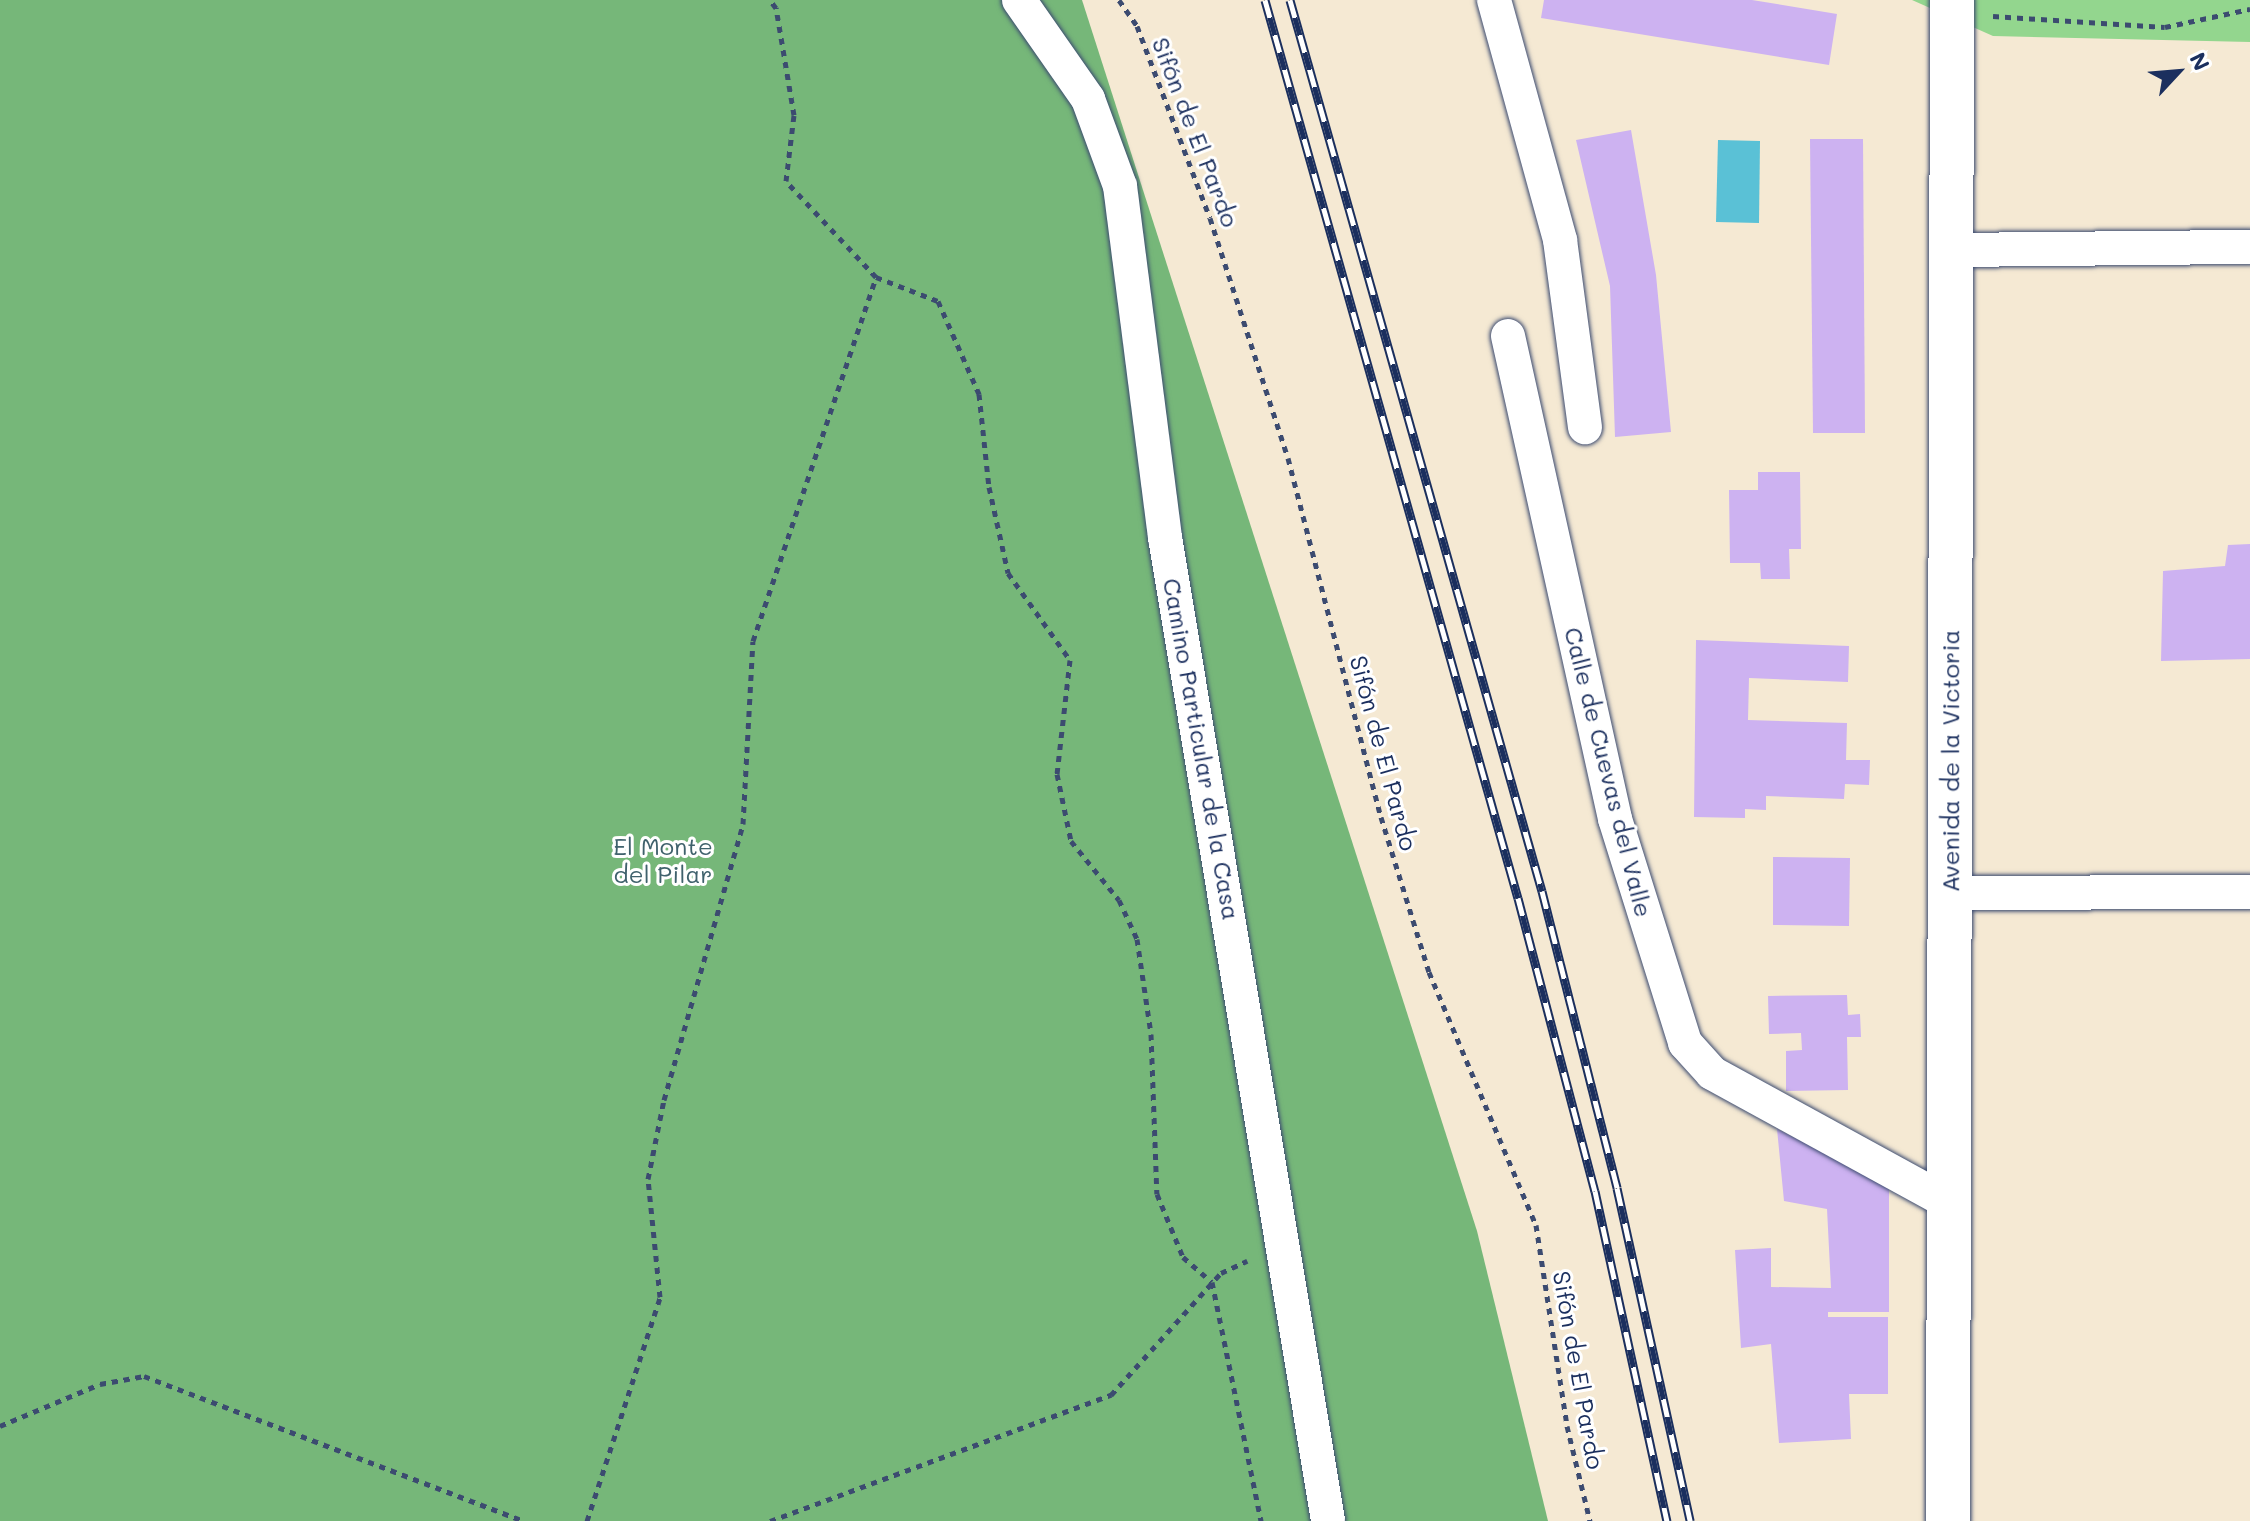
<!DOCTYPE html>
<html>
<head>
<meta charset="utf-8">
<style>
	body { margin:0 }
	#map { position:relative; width:2250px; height:1521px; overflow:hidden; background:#f5e9d3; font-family:Mali,sans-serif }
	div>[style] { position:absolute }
	.green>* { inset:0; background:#93d68e }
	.forest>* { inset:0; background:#76b779 }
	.water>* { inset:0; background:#5ac1d6 }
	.building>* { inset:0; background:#cdb2f1 }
	.path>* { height:5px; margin-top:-2.5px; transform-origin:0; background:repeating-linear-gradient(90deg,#3c4b70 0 6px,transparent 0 12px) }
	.roads { filter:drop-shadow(0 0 2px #3c4b70) drop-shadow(0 0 2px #3c4b70) }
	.street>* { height:34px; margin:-17px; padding:0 17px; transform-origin:17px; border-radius:17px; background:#fff }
	.secondary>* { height:44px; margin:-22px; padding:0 22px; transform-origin:22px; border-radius:22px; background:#fff }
	.rail>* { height:9px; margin-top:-4.5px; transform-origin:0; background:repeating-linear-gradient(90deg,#fff 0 18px,#1b2f5e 0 36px); box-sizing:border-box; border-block:2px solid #1b2f5e }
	span { translate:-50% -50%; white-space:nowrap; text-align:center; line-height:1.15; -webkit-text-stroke:6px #fff; paint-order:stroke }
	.street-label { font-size:24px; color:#1b2f5e }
	.park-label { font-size:24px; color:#3f616c }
	.north { position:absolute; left:2138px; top:32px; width:80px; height:80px; -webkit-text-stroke:6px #fff; paint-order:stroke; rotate:64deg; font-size:22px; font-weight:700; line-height:32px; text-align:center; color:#1b2f5e }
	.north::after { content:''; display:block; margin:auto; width:28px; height:36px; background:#1b2f5e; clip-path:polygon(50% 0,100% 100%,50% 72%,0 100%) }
</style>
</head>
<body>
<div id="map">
	<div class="green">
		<div style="clip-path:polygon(1912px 0,2250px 0,2250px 42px,1993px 36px)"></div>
	</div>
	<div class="forest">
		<div style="clip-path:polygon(0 0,1082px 0,1477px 1231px,1548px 1521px,0 1521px)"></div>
	</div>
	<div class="water">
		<div style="clip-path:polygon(1718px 140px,1760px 141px,1759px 223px,1716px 222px)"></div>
	</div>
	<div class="building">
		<div style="clip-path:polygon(1544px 0,1752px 0,1837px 14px,1829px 65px,1541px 18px)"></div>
		<div style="clip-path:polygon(1631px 130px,1656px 275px,1671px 432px,1615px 437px,1610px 286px,1576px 140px)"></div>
		<div style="clip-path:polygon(1810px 139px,1863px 139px,1865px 433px,1813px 433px)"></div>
		<div style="clip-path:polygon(1758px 472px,1800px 472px,1801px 549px,1789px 549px,1790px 579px,1761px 579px,1760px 563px,1730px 563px,1729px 490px,1758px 490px)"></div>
		<div style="clip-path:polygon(2250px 544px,2250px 659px,2161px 661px,2163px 571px,2225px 566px,2228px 545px)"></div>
		<div style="clip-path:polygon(1696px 640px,1849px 646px,1848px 682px,1749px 678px,1748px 720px,1847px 723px,1846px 760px,1870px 760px,1869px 785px,1845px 784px,1844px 799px,1766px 796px,1766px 810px,1745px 809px,1745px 818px,1694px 817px)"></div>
		<div style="clip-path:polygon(1773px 857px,1850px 858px,1849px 926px,1773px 925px)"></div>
		<div style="clip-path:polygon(1847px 995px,1848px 1015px,1860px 1014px,1861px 1037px,1847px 1037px,1848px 1090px,1786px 1091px,1786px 1051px,1802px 1050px,1801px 1033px,1769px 1034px,1768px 996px)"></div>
		<div style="clip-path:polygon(1777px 1129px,1889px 1185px,1889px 1312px,1828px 1312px,1828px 1317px,1888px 1317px,1888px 1394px,1849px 1394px,1851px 1439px,1779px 1443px,1771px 1344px,1741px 1348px,1735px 1250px,1771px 1248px,1771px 1287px,1831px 1288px,1827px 1209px,1784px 1201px)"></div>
	</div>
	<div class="path">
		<div style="left:1119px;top:0;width:32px;rotate:55deg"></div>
		<div style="left:1137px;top:26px;width:205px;rotate:69.2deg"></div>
		<div style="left:1210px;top:218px;width:252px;rotate:72deg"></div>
		<div style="left:1288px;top:458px;width:371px;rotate:75.5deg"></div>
		<div style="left:1381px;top:817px;width:162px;rotate:72.8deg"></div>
		<div style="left:1429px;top:972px;width:275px;rotate:67.1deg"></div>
		<div style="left:1536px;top:1225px;width:203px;rotate:81.2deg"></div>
		<div style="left:1567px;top:1426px;width:98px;rotate:76.4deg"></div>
		<div style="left:1993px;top:16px;width:172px;rotate:3.7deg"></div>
		<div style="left:2165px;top:27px;width:87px;rotate:-12deg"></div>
		<div style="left:876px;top:277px;width:66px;rotate:21.2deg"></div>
		<div style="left:938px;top:301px;width:102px;rotate:66.2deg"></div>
		<div style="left:979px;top:394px;width:94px;rotate:83.9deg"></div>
		<div style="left:989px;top:487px;width:88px;rotate:77.5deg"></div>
		<div style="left:1008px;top:573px;width:107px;rotate:54.5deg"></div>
		<div style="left:1070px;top:660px;width:115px;rotate:96.5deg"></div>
		<div style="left:1057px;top:774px;width:68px;rotate:78.2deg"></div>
		<div style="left:1071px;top:841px;width:76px;rotate:50.9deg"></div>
		<div style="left:1119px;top:900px;width:43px;rotate:65.2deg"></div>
		<div style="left:1137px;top:939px;width:96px;rotate:81.6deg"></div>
		<div style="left:1151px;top:1034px;width:160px;rotate:87.9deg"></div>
		<div style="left:1157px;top:1194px;width:68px;rotate:67.6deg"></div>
		<div style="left:1183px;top:1257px;width:38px;rotate:41deg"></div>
		<div style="left:1212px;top:1282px;width:244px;rotate:78.4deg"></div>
		<div style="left:0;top:1426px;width:108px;rotate:-22.8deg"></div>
		<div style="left:100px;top:1384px;width:45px;rotate:-10.3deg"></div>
		<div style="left:144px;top:1376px;width:407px;rotate:20.9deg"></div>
		<div style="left:587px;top:1521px;width:236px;rotate:-71.9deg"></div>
		<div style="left:660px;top:1297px;width:119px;rotate:-95.8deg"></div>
		<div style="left:648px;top:1179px;width:81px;rotate:-78.6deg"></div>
		<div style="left:664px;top:1100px;width:287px;rotate:-74deg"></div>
		<div style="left:743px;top:824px;width:183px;rotate:-86.9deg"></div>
		<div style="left:753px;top:641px;width:384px;rotate:-71.3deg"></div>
		<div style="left:876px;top:277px;width:132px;rotate:-133.2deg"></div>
		<div style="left:786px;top:181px;width:66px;rotate:-83.1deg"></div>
		<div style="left:794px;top:115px;width:109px;rotate:-99.5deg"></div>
		<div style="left:776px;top:8px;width:10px;rotate:-127deg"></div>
		<div style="left:770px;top:1521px;width:364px;rotate:-20.3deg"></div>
		<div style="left:1111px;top:1395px;width:164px;rotate:-48deg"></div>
		<div style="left:1221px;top:1273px;width:29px;rotate:-25deg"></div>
	</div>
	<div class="roads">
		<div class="street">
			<div style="left:1019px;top:0;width:121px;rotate:55.1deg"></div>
			<div style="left:1088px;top:99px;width:93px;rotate:69.8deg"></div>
			<div style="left:1120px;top:186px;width:354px;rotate:82.7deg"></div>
			<div style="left:1165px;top:537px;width:997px;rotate:80.59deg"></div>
			<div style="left:1494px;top:0;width:249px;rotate:74.6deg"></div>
			<div style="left:1560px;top:240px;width:189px;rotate:82.4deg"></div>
			<div style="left:1952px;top:250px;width:298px;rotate:-0.6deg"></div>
			<div style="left:1508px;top:336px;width:495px;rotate:77.5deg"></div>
			<div style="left:1615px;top:819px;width:235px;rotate:72.6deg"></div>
			<div style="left:1685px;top:1043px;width:40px;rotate:48deg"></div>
			<div style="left:1712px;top:1073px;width:269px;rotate:28.7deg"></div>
			<div style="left:1950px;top:893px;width:300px;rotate:-0.2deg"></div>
		</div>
		<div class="secondary">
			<div style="left:1948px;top:1521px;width:1521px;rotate:-89.85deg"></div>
		</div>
	</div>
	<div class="rail">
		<div style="left:1265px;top:0;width:933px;rotate:74.27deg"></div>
		<div style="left:1518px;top:898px;width:303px;rotate:75.3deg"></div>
		<div style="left:1595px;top:1191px;width:338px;rotate:77.7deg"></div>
		<div style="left:1290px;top:0;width:926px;rotate:74.21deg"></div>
		<div style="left:1542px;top:891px;width:306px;rotate:75.8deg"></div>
		<div style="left:1617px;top:1188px;width:341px;rotate:77.6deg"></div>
	</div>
	<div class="street-label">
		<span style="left:1196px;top:132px;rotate:69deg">Sifón de El Pardo</span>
		<span style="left:1202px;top:749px;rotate:80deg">Camino Particular de la Casa</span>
		<span style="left:1384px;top:753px;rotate:75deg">Sifón de El Pardo</span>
		<span style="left:1950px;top:761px;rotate:-90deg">Avenida de la Victoria</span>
		<span style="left:1609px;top:772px;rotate:76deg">Calle de Cuevas del Valle</span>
		<span style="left:1579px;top:1370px;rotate:80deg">Sifón de El Pardo</span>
	</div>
	<div class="park-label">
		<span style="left:663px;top:860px">El Monte<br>del Pilar</span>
	</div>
	<div class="north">N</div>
</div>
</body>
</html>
